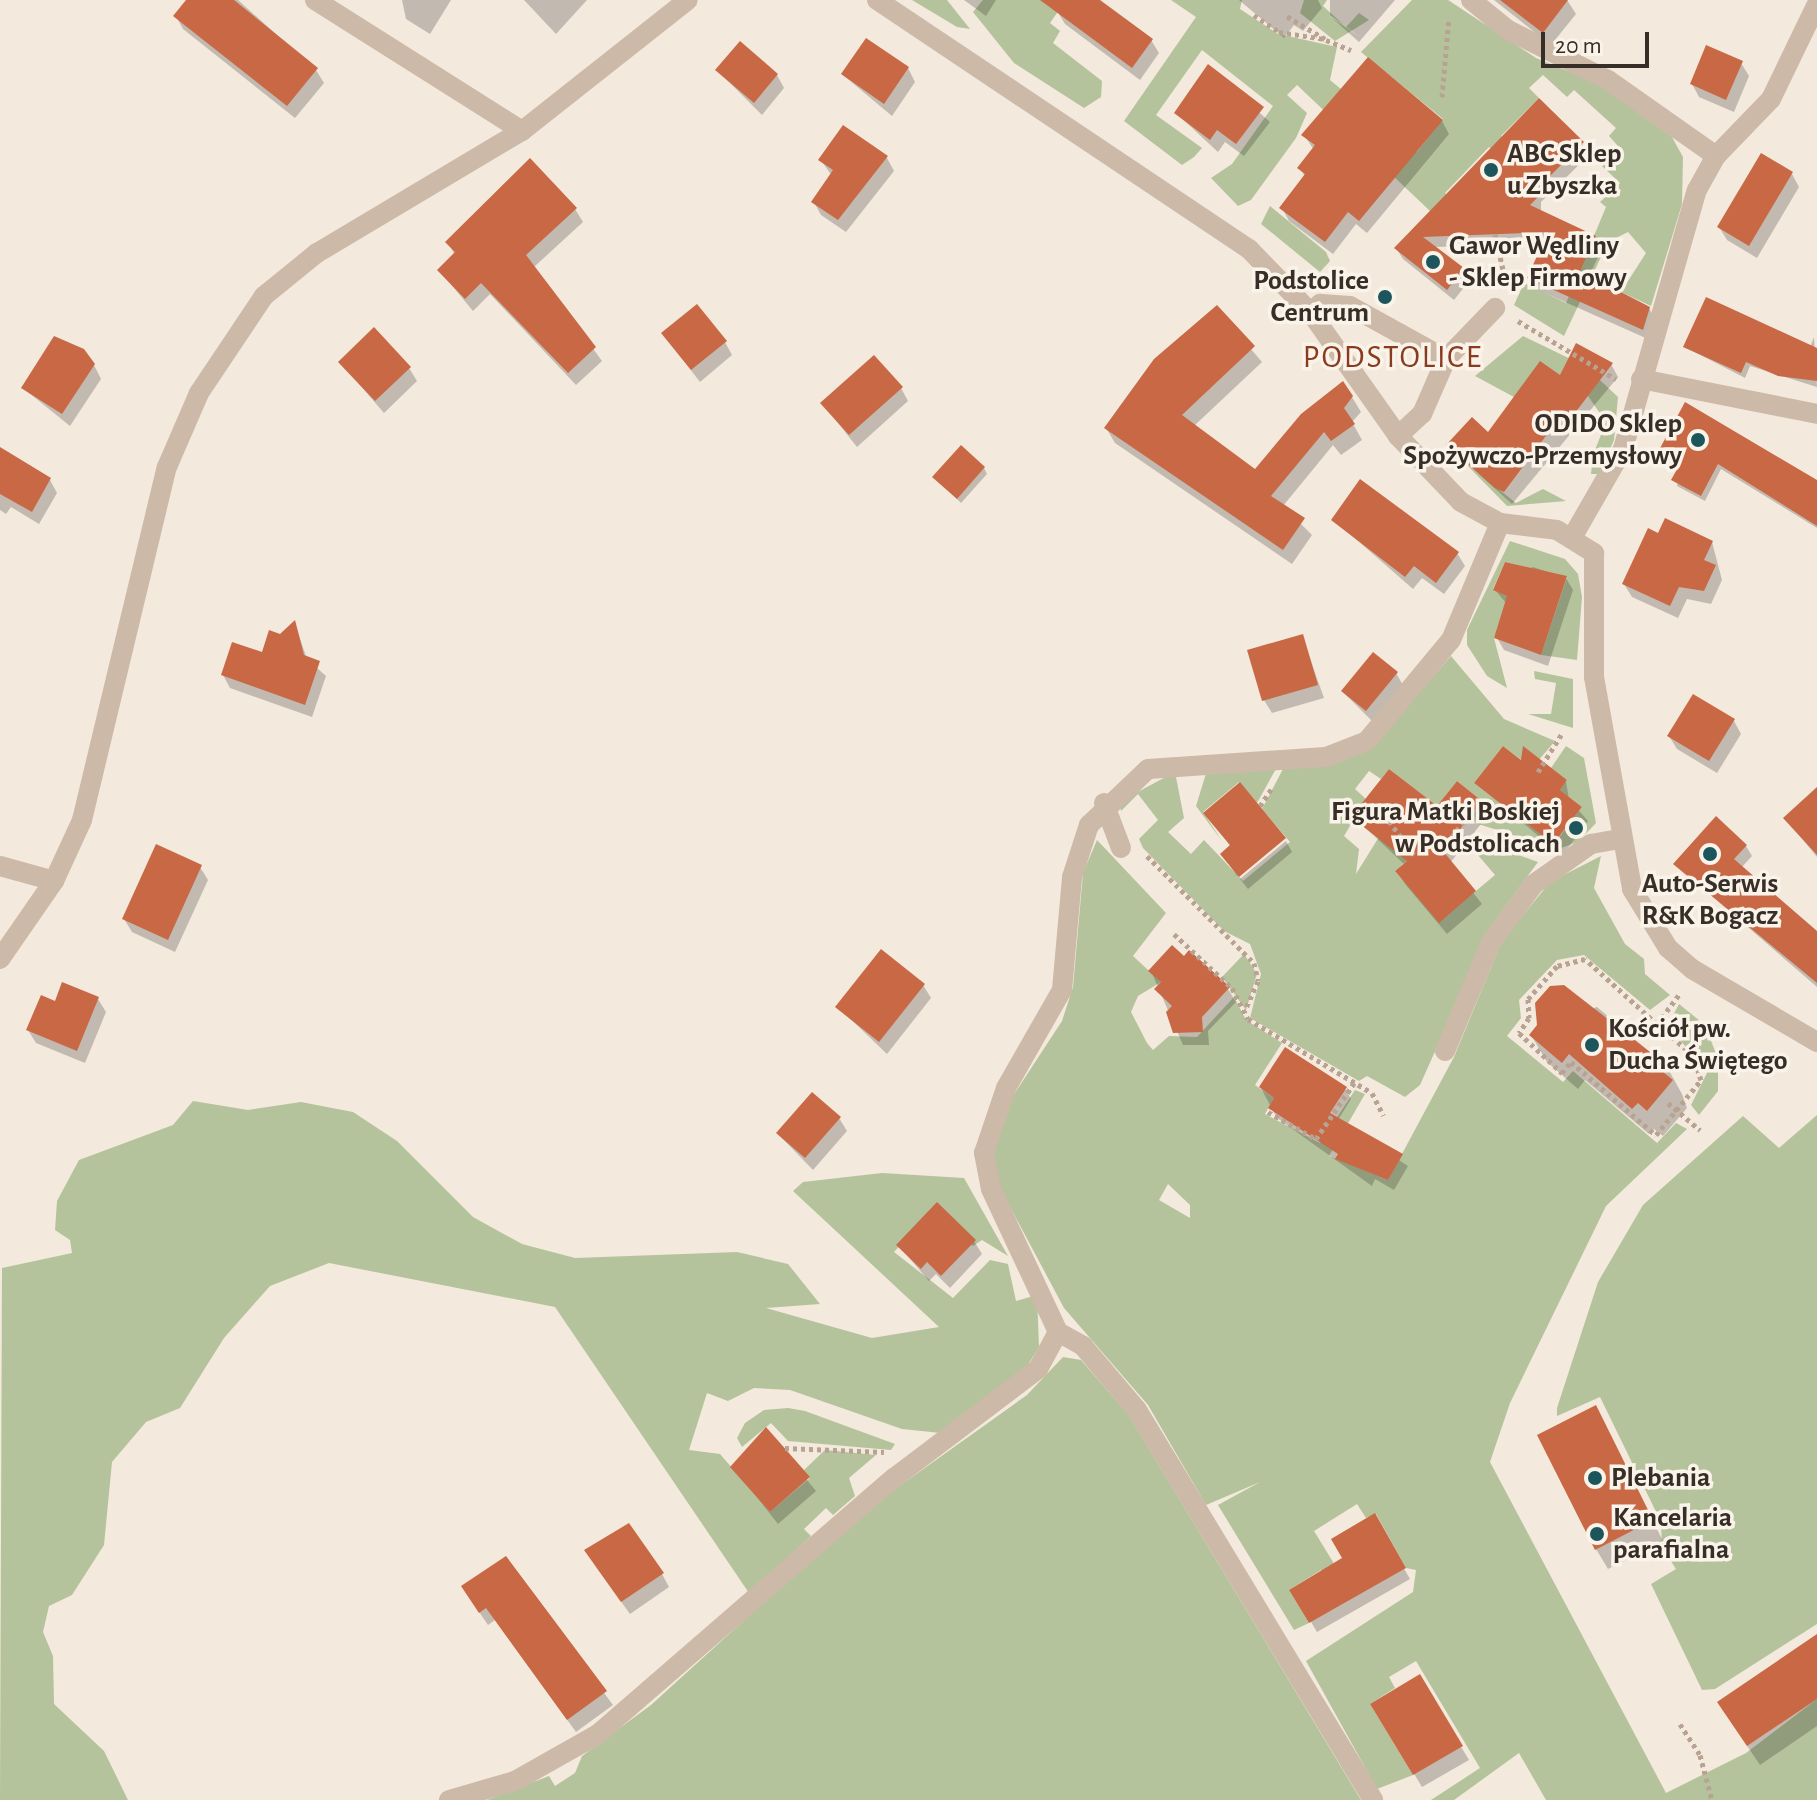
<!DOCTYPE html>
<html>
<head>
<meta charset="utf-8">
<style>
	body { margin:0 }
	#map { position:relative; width:1817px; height:1800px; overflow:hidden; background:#f3e9dc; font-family:"Alegreya Sans",sans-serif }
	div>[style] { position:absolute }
	.green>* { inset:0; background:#b5c39c }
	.shadow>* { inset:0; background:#0003 }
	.building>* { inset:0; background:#c96844 }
	.path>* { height:5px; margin-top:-2.5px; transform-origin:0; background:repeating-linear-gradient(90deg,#b8a392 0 4px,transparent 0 8px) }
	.minor>* { height:20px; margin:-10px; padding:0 10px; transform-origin:10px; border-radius:10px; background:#ccb9a8 }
	.dots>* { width:22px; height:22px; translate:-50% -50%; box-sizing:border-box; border:4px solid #faf3e9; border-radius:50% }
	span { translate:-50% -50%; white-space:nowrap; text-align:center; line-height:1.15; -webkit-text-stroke:7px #faf3e9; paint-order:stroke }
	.poi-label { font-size:28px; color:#382e28; font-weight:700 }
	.left { translate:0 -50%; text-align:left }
	.right { translate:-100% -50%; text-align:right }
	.quarter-label { font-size:32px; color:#8a3b1f; letter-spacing:2px }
	.scale { position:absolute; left:1541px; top:32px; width:108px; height:36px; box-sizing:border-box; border:4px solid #382e28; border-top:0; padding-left:10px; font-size:24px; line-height:28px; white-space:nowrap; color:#382e28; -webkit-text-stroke:6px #faf3e9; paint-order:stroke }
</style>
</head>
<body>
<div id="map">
	<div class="green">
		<div style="clip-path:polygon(912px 0,947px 0,970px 29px,957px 27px)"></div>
		<div style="clip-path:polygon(983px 0,1066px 0,1050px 23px,1060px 31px,1053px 43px,1102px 81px,1101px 97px,1084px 108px,1014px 63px,973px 12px)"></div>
		<div style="clip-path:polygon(1171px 0,1242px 0,1240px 9px,1278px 34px,1337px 47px,1330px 80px,1417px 152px,1443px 119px,1361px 52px,1412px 0,1448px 0,1536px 58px,1597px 83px,1672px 137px,1683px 157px,1682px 204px,1651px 306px,1621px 292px,1646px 253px,1628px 232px,1608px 242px,1564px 336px,1514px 305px,1524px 283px,1566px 303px,1606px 207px,1600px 202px,1620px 183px,1602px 166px,1619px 147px,1609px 136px,1616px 128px,1574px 90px,1567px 97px,1543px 75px,1529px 88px,1539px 98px,1501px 136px,1552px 193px,1540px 195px,1489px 147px,1445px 193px,1464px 212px,1448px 228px,1297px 85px,1287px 95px,1307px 113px,1296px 138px,1251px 200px,1238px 206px,1211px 178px,1232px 164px,1273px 106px,1202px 50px,1156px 115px,1202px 148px,1194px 157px,1182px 165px,1124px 121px,1196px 17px)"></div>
		<div style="clip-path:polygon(1304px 0,1327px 0,1323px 6px,1346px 27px,1359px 13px,1369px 20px,1335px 41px,1300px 13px)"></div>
		<div style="clip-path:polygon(1270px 206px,1326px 252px,1330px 261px,1320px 272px,1261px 224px)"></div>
		<div style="clip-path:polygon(1523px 336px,1585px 366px,1618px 397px,1614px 440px,1599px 474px,1591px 474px,1593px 455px,1606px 422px,1588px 396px,1514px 397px,1475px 376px)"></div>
		<div style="clip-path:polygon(1463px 461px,1516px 503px,1543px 489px,1566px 501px,1507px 506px)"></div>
		<div style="clip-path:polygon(1510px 541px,1565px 559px,1578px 574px,1582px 597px,1577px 660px,1541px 655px,1567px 577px,1505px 562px,1493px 589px,1511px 598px,1494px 638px,1507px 688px,1487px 676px,1467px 645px,1467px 630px)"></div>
		<div style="clip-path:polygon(1451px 656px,1504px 719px,1555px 741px,1532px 768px,1503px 746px,1474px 783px,1554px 844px,1582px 807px,1560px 790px,1567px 780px,1551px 768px,1566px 746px,1584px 758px,1596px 823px,1578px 842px,1558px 849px,1475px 823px,1470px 817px,1482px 801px,1457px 781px,1445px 796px,1457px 807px,1457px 824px,1389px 769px,1381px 779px,1369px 771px,1355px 789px,1366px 799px,1344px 836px,1359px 849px,1356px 874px,1387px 824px,1411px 857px,1395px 871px,1439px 922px,1495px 875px,1460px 834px,1538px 862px,1491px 926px,1420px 1085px,1405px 1097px,1367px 1076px,1359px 1081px,1250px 1018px,1261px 974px,1250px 944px,1224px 931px,1143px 848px,1139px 839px,1158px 820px,1138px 794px,1121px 811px,1119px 802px,1175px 772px,1184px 818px,1168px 832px,1191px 854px,1204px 840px,1243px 881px,1290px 842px,1262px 809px,1284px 767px,1332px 765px,1369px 750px)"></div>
		<div style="clip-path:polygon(1534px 671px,1573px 679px,1573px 728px,1528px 714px,1551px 714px,1556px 683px,1535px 679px)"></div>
		<div style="clip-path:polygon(1208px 767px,1277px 767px,1257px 803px,1239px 782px,1203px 812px,1222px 841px,1196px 806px)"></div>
		<div style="clip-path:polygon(evenodd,1097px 840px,1166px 913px,1133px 956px,1161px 982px,1138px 996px,1131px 1012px,1147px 1043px,1153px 1050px,1169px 1036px,1197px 1037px,1234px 997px,1246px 1020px,1282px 1043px,1255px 1085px,1274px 1098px,1265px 1114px,1320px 1143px,1355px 1090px,1365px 1094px,1329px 1156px,1388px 1180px,1454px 1057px,1502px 941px,1550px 882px,1601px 856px,1594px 888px,1625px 944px,1644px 959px,1645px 974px,1670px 995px,1650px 1010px,1584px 955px,1557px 960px,1519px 1000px,1521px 1018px,1507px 1036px,1563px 1082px,1573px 1071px,1657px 1143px,1676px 1123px,1687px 1129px,1606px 1206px,1510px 1403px,1490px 1462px,1666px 1793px,1746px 1753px,1817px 1699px,1817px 1800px,1546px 1800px,1519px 1753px,1454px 1800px,1431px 1800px,1480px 1768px,1416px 1661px,1389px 1677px,1395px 1688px,1370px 1704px,1413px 1775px,1377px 1789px,1306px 1661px,1413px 1592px,1416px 1570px,1406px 1568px,1376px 1514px,1366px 1518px,1357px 1504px,1314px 1531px,1349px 1588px,1348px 1601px,1321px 1570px,1289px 1590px,1309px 1623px,1294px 1630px,1218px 1505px,1260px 1482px,1206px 1505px,1148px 1405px,1064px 1308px,1000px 1188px,992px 1158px,1009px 1102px,1062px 1021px,1073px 987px,1083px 873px,1097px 840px,1168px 1184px,1190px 1205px,1190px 1218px,1159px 1200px,1168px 1184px)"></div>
		<div style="clip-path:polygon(1244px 954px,1257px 974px,1246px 1010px,1222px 977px)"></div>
		<div style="clip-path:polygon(1679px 1004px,1705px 1025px,1718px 1059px,1718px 1091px,1699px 1115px,1691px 1105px,1707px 1073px,1668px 1025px)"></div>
		<div style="clip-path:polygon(193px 1101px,248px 1110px,301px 1102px,353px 1112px,397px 1141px,473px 1217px,522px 1244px,575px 1258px,737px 1252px,788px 1264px,820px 1304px,766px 1308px,872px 1338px,939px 1327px,793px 1191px,803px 1182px,882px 1173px,964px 1178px,1008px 1256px,982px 1240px,973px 1246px,933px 1210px,894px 1252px,953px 1298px,990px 1260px,1008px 1264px,1016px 1301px,1037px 1295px,1039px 1347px,1026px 1368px,941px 1433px,902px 1429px,790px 1390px,754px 1388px,728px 1401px,707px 1393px,689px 1450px,720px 1454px,770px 1512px,810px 1478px,804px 1470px,825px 1450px,876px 1455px,849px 1478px,855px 1496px,833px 1515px,826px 1508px,804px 1529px,811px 1536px,749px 1593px,555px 1307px,329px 1263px,270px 1286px,224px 1338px,180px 1408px,146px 1422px,112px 1462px,104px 1545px,72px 1595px,49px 1606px,43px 1632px,53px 1656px,54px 1704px,104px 1751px,128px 1800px,0 1800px,2px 1268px,72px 1253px,70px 1240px,55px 1230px,57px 1201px,79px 1160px,173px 1125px)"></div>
		<div style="clip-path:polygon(1817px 1115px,1817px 1624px,1715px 1689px,1702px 1690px,1651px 1584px,1676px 1569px,1662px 1547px,1661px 1522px,1600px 1397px,1557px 1416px,1557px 1408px,1598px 1282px,1643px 1205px,1743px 1116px,1779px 1148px)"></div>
		<div style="clip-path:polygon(1063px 1357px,1081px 1360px,1128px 1414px,1361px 1800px,487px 1800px,549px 1776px,555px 1786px,575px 1773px,582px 1756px,651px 1705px,863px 1512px,1027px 1395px)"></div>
		<div style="clip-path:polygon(788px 1408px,805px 1411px,895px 1444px,891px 1450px,788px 1441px,771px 1423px,742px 1447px,737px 1438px,745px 1423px,764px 1410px)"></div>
	</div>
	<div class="shadow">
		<div style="clip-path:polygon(189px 0,238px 0,316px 70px,324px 83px,295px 118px,183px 29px,176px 16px)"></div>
		<div style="clip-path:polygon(402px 0,451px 0,430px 34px,406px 19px)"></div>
		<div style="clip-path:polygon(524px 0,587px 0,556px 34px)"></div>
		<div style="clip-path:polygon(964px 0,996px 0,986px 16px)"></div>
		<div style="clip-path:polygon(1065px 0,1096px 0,1151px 40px,1159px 53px,1140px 80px,1065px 24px,1057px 11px)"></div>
		<div style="clip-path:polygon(1239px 0,1318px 0,1322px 8px,1303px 31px,1294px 25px,1284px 38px)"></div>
		<div style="clip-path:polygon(1330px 0,1395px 0,1359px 42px,1332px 18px,1360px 37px,1330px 15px)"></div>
		<div style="clip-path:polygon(1494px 0,1567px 0,1576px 14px,1551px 45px)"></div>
		<div style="clip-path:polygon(1741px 63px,1749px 76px,1734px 112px,1699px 97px,1692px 84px)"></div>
		<div style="clip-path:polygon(1208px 67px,1270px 122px,1244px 156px,1225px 142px,1218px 152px,1176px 113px)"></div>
		<div style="clip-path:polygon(908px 68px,915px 82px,892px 116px,843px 75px)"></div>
		<div style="clip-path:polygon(718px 71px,777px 75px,784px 88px,762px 115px)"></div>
		<div style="clip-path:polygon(1442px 121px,1449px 134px,1367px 233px,1356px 224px,1333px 254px,1289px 221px,1282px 208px,1305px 177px,1300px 168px,1314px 150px,1304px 135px)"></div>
		<div style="clip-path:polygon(1582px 144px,1589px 155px,1541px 202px,1541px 212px,1595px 237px,1602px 249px,1588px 278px,1649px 308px,1655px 320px,1650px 340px,1536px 289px,1529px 277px,1545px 244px,1434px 247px,1469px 281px,1454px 300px,1403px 259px,1396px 248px)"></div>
		<div style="clip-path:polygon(887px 158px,894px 171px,846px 232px,821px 215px,814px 202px,832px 176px,821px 160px)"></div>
		<div style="clip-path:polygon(1792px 174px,1799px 187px,1757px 258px,1727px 240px,1719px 227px)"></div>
		<div style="clip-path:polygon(575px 209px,583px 222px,534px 267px,602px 361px,576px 385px,490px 294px,473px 311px,439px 270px,455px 255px,448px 243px)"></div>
		<div style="clip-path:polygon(1216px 308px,1262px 362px,1194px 426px,1255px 472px,1352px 397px,1361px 412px,1352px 422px,1362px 440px,1341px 455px,1333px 445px,1283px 506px,1312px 535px,1292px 564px,1115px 443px,1106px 428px)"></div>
		<div style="clip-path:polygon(663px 334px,725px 342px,732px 355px,700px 382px)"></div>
		<div style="clip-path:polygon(1814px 337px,1817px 387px,1750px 366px,1745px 378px,1685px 347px,1810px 347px)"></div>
		<div style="clip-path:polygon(340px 362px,409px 368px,417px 381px,384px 413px)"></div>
		<div style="clip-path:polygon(1611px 364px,1618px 377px,1512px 504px,1448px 446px,1488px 435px,1560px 378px)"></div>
		<div style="clip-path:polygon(94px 365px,101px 379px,70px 426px,23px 388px)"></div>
		<div style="clip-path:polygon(901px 388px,908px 401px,857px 447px,822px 403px)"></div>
		<div style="clip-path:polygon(0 448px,50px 480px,57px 493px,39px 524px,11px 507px,6px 514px,0 510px)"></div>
		<div style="clip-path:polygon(1662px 450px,1817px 483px,1817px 528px,1721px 469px,1705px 501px,1677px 486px,1681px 465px)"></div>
		<div style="clip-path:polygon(984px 468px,987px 474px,961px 503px,935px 477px)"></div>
		<div style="clip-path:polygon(1334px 520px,1457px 553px,1465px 566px,1444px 594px,1422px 578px,1413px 589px)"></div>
		<div style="clip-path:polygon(1659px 536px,1712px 542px,1722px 580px,1711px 604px,1687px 599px,1678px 618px,1632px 597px,1624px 584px)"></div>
		<div style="clip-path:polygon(1533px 567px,1566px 578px,1573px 590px,1548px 666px,1504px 650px,1497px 638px,1507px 604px,1495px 590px)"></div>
		<div style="clip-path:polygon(295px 624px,307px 659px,326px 676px,312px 717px,230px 688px,223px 675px,263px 654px)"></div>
		<div style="clip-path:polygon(1302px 636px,1324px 698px,1272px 713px,1264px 700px)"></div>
		<div style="clip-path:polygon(1396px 673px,1404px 687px,1374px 723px,1343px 692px)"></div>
		<div style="clip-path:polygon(1734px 721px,1741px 734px,1717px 773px,1677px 749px,1669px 736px)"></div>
		<div style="clip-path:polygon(1523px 763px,1566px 782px,1569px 799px,1588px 821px,1562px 856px,1476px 783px)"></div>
		<div style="clip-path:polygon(1817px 794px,1817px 857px,1786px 819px)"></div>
		<div style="clip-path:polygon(1481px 802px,1488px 815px,1450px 863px,1482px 904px,1447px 934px,1405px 884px,1397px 871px,1405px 865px,1354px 817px)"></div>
		<div style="clip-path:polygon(1205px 813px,1283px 837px,1237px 876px,1222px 854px,1231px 847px)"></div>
		<div style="clip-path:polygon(1286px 841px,1292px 852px,1248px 889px,1240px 879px)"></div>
		<div style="clip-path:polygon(1746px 846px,1752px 856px,1741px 868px,1817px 935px,1817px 987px,1675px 864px)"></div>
		<div style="clip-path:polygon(200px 867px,208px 880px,175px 952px,132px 932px,124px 919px)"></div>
		<div style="clip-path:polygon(1151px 971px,1228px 989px,1236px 1002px,1208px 1031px,1209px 1045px,1183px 1045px)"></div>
		<div style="clip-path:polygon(923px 985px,931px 998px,887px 1054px,838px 1007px)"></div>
		<div style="clip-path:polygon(98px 999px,106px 1012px,85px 1063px,36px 1043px,28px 1030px)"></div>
		<div style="clip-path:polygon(1597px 1007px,1667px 1067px,1682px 1094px,1687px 1108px,1663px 1136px,1654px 1129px,1649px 1134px,1585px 1080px,1578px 1089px,1547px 1062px,1531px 1035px,1539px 1025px)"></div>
		<div style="clip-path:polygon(1261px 1088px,1345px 1088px,1351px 1099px,1338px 1120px,1408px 1166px,1394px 1190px,1375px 1179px,1372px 1186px,1277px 1118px)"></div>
		<div style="clip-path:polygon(839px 1118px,847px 1131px,813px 1170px,778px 1134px)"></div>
		<div style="clip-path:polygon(974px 1241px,982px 1254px,950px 1288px,936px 1274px,929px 1281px,898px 1245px)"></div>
		<div style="clip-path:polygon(1606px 1428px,1663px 1541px,1608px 1569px,1596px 1549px)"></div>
		<div style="clip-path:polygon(766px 1430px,816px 1491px,778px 1524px,733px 1467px)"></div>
		<div style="clip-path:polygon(1374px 1516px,1410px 1579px,1317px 1632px,1292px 1590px,1345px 1559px)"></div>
		<div style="clip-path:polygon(506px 1559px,613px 1705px,576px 1732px,495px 1620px,488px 1625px,471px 1600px)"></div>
		<div style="clip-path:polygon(594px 1564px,662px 1574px,669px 1587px,630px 1614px)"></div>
		<div style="clip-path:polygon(1817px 1636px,1817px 1726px,1760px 1765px,1731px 1722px)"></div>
		<div style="clip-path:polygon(1419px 1677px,1469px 1760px,1422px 1787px,1372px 1704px)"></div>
	</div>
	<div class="building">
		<div style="clip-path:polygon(186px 0,234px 0,318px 68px,287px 106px,173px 16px)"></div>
		<div style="clip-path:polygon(1040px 0,1100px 0,1153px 39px,1132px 68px)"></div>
		<div style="clip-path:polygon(1500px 0,1568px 0,1543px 33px)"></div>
		<div style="clip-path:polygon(866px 38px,909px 67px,884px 104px,841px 74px)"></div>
		<div style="clip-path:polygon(740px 41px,778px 74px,754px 103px,715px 70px)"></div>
		<div style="clip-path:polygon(1706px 45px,1743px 61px,1726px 100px,1690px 84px)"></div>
		<div style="clip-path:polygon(1368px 57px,1443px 120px,1359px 221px,1348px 212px,1325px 242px,1279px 208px,1305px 174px,1297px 168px,1315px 145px,1301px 135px)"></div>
		<div style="clip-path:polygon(1208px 64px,1264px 107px,1236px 144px,1217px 130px,1210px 140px,1174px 113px)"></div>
		<div style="clip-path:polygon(1539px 98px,1584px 142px,1535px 191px,1540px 195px,1530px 205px,1596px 236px,1580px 271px,1650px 307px,1643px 330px,1527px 278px,1548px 232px,1423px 237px,1464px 268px,1447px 290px,1394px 248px)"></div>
		<div style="clip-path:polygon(843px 125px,888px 156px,838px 220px,811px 202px,833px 170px,818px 160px)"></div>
		<div style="clip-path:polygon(1761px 153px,1793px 172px,1749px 246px,1717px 227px)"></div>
		<div style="clip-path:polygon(530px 158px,577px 208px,526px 255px,596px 347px,568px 373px,481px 283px,465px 299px,437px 270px,455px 252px,445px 242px)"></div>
		<div style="clip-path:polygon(1706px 297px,1817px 348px,1817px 381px,1778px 376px,1746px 362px,1741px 373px,1683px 347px)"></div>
		<div style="clip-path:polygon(697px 304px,727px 341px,691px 370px,661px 333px)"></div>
		<div style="clip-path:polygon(1217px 305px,1255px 346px,1182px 415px,1255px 469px,1301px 414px,1343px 381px,1353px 396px,1344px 408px,1355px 424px,1331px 441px,1324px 432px,1271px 496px,1305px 518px,1283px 550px,1104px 428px,1154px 359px)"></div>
		<div style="clip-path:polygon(374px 327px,411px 367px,375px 401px,338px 362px)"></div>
		<div style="clip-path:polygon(54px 336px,84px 349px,95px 364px,62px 414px,21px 388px)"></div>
		<div style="clip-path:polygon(1576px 343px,1613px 363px,1562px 430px,1554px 425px,1504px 492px,1495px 488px,1446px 445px,1472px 417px,1488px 432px,1540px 361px,1560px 375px)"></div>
		<div style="clip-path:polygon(874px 355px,903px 387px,849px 435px,820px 403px)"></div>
		<div style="clip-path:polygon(1685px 402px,1817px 480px,1817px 526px,1718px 464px,1701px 496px,1671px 480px,1681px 462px,1659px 450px)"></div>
		<div style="clip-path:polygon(961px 445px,985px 467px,957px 499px,932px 477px)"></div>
		<div style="clip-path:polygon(0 447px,51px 478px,32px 512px,0 494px)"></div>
		<div style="clip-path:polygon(1360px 479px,1459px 552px,1436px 583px,1414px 566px,1405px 577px,1331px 520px)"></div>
		<div style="clip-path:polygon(1665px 518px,1713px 541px,1704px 560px,1716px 565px,1704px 591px,1679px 587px,1670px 606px,1622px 584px,1648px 528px,1658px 533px)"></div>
		<div style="clip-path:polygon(1505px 562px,1567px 576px,1541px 655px,1494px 638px,1507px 596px,1493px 590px)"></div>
		<div style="clip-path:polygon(295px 620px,304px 655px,320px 661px,305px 705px,221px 675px,232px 642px,262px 652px,269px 630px,280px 634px)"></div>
		<div style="clip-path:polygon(1303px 634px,1318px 685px,1262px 701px,1247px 650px)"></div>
		<div style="clip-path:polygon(1373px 652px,1398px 672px,1366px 711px,1341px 691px)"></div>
		<div style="clip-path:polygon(1693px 694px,1735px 719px,1709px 761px,1667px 736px)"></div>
		<div style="clip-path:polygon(1503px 746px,1521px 760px,1523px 746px,1567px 780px,1560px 790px,1582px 807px,1553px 844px,1474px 783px)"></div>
		<div style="clip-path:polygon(1389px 769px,1437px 806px,1457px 781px,1482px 801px,1443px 851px,1476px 891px,1439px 923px,1395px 871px,1407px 861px,1351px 817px)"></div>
		<div style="clip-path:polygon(1240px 782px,1286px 838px,1239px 877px,1220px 854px,1230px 845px,1203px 813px)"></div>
		<div style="clip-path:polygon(1817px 787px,1817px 855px,1783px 818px)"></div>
		<div style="clip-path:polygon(1716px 816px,1747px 845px,1734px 859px,1817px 931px,1817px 983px,1673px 864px)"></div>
		<div style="clip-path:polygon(156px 844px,202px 865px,168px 940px,122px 919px)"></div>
		<div style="clip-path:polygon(1172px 945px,1184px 956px,1189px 950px,1230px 987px,1202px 1017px,1203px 1032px,1173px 1033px,1166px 1012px,1172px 1006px,1154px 989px,1161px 982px,1148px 971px)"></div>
		<div style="clip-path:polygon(881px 949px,925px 984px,879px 1042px,835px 1007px)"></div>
		<div style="clip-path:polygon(62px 982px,99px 997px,77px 1051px,26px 1030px,41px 995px,55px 1001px)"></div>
		<div style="clip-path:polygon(1564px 985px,1668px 1066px,1663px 1072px,1673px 1080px,1647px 1111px,1638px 1103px,1632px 1109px,1569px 1054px,1562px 1063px,1529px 1035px,1537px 1025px,1535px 1003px,1550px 986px)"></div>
		<div style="clip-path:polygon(1285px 1047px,1347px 1087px,1330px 1113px,1403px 1154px,1388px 1180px,1335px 1159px,1338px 1154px,1268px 1108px,1274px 1098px,1259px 1087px)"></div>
		<div style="clip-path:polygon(812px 1092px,841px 1117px,805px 1158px,776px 1133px)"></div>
		<div style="clip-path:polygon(937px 1202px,976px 1240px,941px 1276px,927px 1262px,921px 1269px,896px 1245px)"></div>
		<div style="clip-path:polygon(1596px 1405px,1653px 1520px,1595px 1550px,1537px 1435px)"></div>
		<div style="clip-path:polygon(766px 1427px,810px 1477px,770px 1512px,730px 1467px)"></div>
		<div style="clip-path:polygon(1375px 1513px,1406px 1568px,1309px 1623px,1289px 1590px,1342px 1558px,1331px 1539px)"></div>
		<div style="clip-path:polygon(629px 1523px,664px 1573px,621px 1602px,584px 1550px)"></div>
		<div style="clip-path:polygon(506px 1556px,607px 1691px,567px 1720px,486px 1608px,479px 1613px,461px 1586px)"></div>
		<div style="clip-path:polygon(1817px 1634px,1817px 1699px,1747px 1746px,1717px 1702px)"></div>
		<div style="clip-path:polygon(1420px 1674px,1463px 1746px,1413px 1775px,1370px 1704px)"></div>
	</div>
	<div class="path">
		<div style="left:1254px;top:15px;width:30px;rotate:34deg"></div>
		<div style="left:1279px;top:32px;width:47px;rotate:8.7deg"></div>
		<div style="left:1325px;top:39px;width:47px;rotate:-149deg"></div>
		<div style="left:1326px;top:40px;width:27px;rotate:22deg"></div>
		<div style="left:1442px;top:97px;width:80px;rotate:-85deg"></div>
		<div style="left:1495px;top:234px;width:50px;rotate:77.3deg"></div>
		<div style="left:1518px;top:321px;width:114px;rotate:30.6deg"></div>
		<div style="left:1538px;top:772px;width:44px;rotate:-58.1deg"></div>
		<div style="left:1260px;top:806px;width:23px;rotate:-56deg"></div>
		<div style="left:1389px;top:821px;width:42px;rotate:53.7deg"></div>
		<div style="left:1442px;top:850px;width:35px;rotate:-53deg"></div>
		<div style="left:1147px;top:856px;width:151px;rotate:45deg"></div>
		<div style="left:1254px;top:963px;width:18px;rotate:77deg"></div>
		<div style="left:1258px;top:981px;width:34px;rotate:114deg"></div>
		<div style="left:1174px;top:934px;width:79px;rotate:43deg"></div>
		<div style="left:1232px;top:988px;width:35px;rotate:63deg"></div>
		<div style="left:1248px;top:1019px;width:144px;rotate:30.8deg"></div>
		<div style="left:1372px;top:1093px;width:25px;rotate:63deg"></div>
		<div style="left:1657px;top:1024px;width:97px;rotate:-137.9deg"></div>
		<div style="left:1585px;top:959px;width:29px;rotate:166deg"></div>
		<div style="left:1557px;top:966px;width:44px;rotate:131.3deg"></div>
		<div style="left:1528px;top:999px;width:19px;rotate:87deg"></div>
		<div style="left:1529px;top:1018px;width:18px;rotate:124deg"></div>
		<div style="left:1519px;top:1033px;width:59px;rotate:42.9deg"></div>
		<div style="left:1562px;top:1073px;width:14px;rotate:-51deg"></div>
		<div style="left:1571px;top:1062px;width:112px;rotate:40.7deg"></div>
		<div style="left:1656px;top:1135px;width:71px;rotate:-50.7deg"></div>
		<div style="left:1701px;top:1080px;width:26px;rotate:-108deg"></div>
		<div style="left:1693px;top:1055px;width:48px;rotate:-139.3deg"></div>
		<div style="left:1657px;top:1024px;width:39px;rotate:-53deg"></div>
		<div style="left:1668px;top:1103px;width:42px;rotate:40.2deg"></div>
		<div style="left:1268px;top:1112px;width:55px;rotate:29.4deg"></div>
		<div style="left:1316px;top:1139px;width:68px;rotate:-55.8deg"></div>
		<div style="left:785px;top:1448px;width:99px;rotate:2.3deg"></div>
		<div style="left:1680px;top:1724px;width:37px;rotate:57deg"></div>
		<div style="left:1700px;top:1755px;width:47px;rotate:75.1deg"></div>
	</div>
	<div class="minor">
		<div style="left:315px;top:0;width:245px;rotate:32.3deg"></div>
		<div style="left:877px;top:0;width:448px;rotate:33.8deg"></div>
		<div style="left:1249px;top:249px;width:89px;rotate:45.9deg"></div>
		<div style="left:1311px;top:313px;width:151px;rotate:54.7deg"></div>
		<div style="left:1398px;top:436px;width:91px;rotate:46.3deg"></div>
		<div style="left:1461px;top:502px;width:44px;rotate:28.3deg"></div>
		<div style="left:1500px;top:523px;width:57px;rotate:7deg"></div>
		<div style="left:1557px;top:530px;width:44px;rotate:31.9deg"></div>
		<div style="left:1594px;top:553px;width:124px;rotate:90deg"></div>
		<div style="left:1594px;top:677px;width:215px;rotate:79.8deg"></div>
		<div style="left:1632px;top:889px;width:69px;rotate:58.6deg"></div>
		<div style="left:1668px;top:948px;width:32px;rotate:41deg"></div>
		<div style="left:1692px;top:969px;width:145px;rotate:30.3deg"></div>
		<div style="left:1471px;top:0;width:48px;rotate:39deg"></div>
		<div style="left:1508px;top:30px;width:112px;rotate:26.6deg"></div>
		<div style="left:1608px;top:80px;width:132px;rotate:35.1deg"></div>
		<div style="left:1311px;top:313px;width:13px;rotate:-45deg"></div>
		<div style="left:1320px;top:304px;width:30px;rotate:4deg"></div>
		<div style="left:1350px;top:306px;width:110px;rotate:28.9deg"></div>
		<div style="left:1641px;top:379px;width:179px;rotate:11.2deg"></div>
		<div style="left:1398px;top:436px;width:33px;rotate:-43deg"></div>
		<div style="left:1422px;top:414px;width:60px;rotate:-66.4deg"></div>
		<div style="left:1446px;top:359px;width:71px;rotate:-46.1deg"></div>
		<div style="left:1573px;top:536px;width:100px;rotate:-60.1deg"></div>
		<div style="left:1623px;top:449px;width:269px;rotate:-74.1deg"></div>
		<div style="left:1697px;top:190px;width:39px;rotate:-61deg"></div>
		<div style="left:1716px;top:156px;width:79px;rotate:-46deg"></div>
		<div style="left:1771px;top:99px;width:106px;rotate:-64.2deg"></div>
		<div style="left:1104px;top:803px;width:48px;rotate:69.3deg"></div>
		<div style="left:0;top:866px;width:56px;rotate:15.5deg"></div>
		<div style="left:0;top:959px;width:95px;rotate:-55.3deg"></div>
		<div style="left:54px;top:881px;width:67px;rotate:-65.3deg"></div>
		<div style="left:82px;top:820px;width:363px;rotate:-76.5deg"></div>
		<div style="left:167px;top:467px;width:81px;rotate:-66.6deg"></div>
		<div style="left:199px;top:393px;width:117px;rotate:-56.2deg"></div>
		<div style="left:264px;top:296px;width:68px;rotate:-39.1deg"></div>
		<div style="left:317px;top:253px;width:239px;rotate:-30.8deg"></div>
		<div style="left:522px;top:131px;width:211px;rotate:-38.3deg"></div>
		<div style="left:1445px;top:1051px;width:118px;rotate:-67.1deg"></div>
		<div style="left:1491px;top:942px;width:72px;rotate:-53.4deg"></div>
		<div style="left:1534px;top:884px;width:70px;rotate:-35.1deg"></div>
		<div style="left:1591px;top:844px;width:27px;rotate:-10deg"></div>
		<div style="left:1058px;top:1332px;width:29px;rotate:29deg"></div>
		<div style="left:1083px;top:1346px;width:84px;rotate:49.8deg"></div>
		<div style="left:1137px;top:1410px;width:456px;rotate:58.8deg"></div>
		<div style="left:449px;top:1800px;width:69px;rotate:-16.1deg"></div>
		<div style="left:515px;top:1781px;width:95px;rotate:-29.5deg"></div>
		<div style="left:598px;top:1734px;width:391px;rotate:-40.9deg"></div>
		<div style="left:894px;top:1478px;width:181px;rotate:-37.1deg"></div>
		<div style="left:1038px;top:1369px;width:42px;rotate:-61.6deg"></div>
		<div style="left:1058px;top:1332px;width:158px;rotate:-115.1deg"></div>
		<div style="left:991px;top:1189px;width:37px;rotate:-101deg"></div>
		<div style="left:984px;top:1153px;width:69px;rotate:-71.3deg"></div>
		<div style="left:1006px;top:1088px;width:113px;rotate:-60.3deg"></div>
		<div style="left:1062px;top:990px;width:113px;rotate:-84.9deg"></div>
		<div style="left:1072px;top:877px;width:55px;rotate:-71.9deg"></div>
		<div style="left:1089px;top:825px;width:81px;rotate:-43.5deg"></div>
		<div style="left:1148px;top:769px;width:178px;rotate:-3.9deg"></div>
		<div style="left:1326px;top:757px;width:44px;rotate:-21.3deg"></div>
		<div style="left:1367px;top:741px;width:131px;rotate:-50.3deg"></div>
		<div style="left:1451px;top:640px;width:127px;rotate:-67.3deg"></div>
	</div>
	<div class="dots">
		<div style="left:1491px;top:170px;background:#1c555b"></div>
		<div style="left:1433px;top:262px;background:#1c555b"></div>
		<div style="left:1385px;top:297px;background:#1c555b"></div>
		<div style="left:1698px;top:440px;background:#1c555b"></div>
		<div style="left:1576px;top:828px;background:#1c555b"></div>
		<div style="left:1710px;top:854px;background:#1c555b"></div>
		<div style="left:1592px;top:1045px;background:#1c555b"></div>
		<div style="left:1595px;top:1478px;background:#1c555b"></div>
		<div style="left:1597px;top:1534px;background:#1c555b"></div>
	</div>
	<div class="poi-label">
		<span class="left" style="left:1507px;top:170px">ABC Sklep<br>u Zbyszka</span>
		<span class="left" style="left:1449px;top:262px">Gawor Wędliny<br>- Sklep Firmowy</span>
		<span class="right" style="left:1369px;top:297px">Podstolice<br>Centrum</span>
		<span class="right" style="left:1682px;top:440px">ODIDO Sklep<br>Spożywczo-Przemysłowy</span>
		<span class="right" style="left:1560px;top:828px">Figura Matki Boskiej<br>w Podstolicach</span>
		<span style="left:1710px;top:900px">Auto-Serwis<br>R&amp;K Bogacz</span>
		<span class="left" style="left:1608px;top:1045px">Kościół pw.<br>Ducha Świętego</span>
		<span class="left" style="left:1611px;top:1478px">Plebania</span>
		<span class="left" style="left:1613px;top:1534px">Kancelaria<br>parafialna</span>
	</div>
	<div class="quarter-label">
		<span style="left:1393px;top:357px">PODSTOLICE</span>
	</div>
	<div class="scale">20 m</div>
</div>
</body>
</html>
